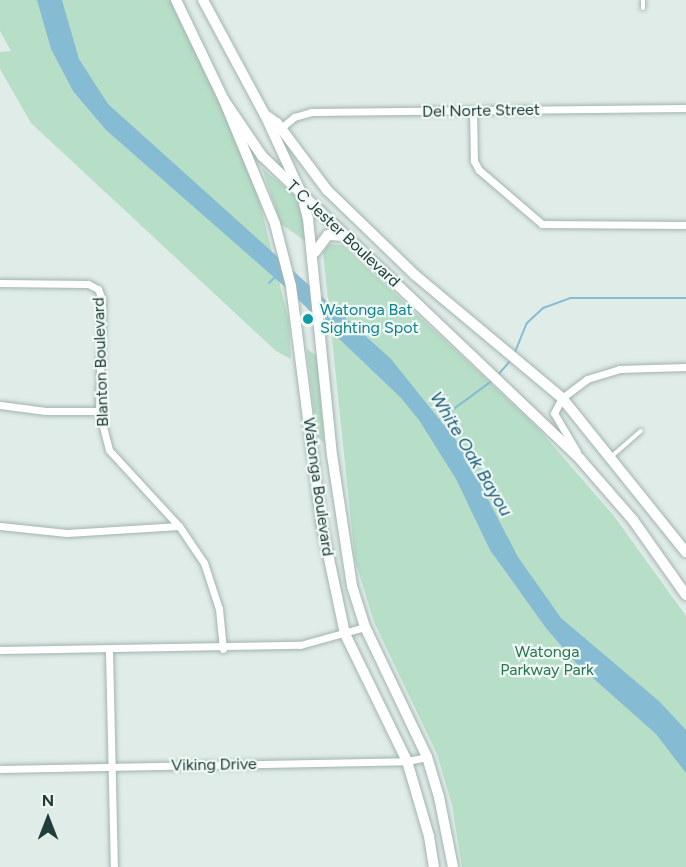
<!DOCTYPE html>
<html>
<head>
<meta charset="utf-8">
<style>
	body { margin:0 }
	#map { position:relative; width:686px; height:867px; overflow:hidden; background:#e0ece8; font-family:Figtree,sans-serif }
	div>[style] { position:absolute }
	.green>* { inset:0; background:#b7dec7 }
	.water>* { inset:0; background:#85bcd4 }
	.stream>* { height:2px; margin:-1px; padding:0 1px; transform-origin:1px; border-radius:1px; background:#85bcd4 }
	.roads { filter:drop-shadow(0 0 2px #a3b4b0) drop-shadow(0 0 2px #a3b4b0) }
	.lane>* { height:4px; margin:-2px; padding:0 2px; transform-origin:2px; border-radius:2px; background:#fff }
	.street>* { height:7px; margin:-3.5px; padding:0 3.5px; transform-origin:3.5px; border-radius:3.5px; background:#fff }
	.secondary>* { height:10px; margin:-5px; padding:0 5px; transform-origin:5px; border-radius:5px; background:#fff }
	.dots>* { width:16px; height:16px; translate:-50% -50%; box-sizing:border-box; border:3px solid #f0f8f5; border-radius:50% }
	span { translate:-50% -50%; white-space:nowrap; text-align:center; line-height:1.15; -webkit-text-stroke:4.5px #f0f8f5; paint-order:stroke }
	.street-label { font-size:16px; color:#203d39 }
	.culture-label { font-size:16px; color:#0d838f }
	.left { translate:0 -50%; text-align:left }
	.park-label { font-size:16px; color:#287551 }
	.water-label { font-size:18px; color:#185c7b; font-style:italic }
	.north { position:absolute; left:18px; top:789px; width:60px; height:60px; -webkit-text-stroke:4px #f0f8f5; paint-order:stroke; rotate:0deg; font-size:16px; font-weight:700; line-height:24px; text-align:center; color:#203d39 }
	.north::after { content:''; display:block; margin:auto; width:21px; height:27px; background:#203d39; clip-path:polygon(50% 0,100% 100%,50% 72%,0 100%) }
</style>
</head>
<body>
<div id="map">
	<div class="green">
		<div style="clip-path:polygon(0 0,171px 0,215px 91px,258px 195px,289px 322px,291px 359px,276px 351px,31px 123px,0 69px,0 52px,11px 51px,0 31px)"></div>
		<div style="clip-path:polygon(262px 168px,300px 200px,308px 243px,281px 224px)"></div>
		<div style="clip-path:polygon(329px 244px,343px 245px,536px 426px,614px 516px,686px 616px,686px 867px,462px 867px,452px 805px,437px 754px,374px 622px,355px 560px,323px 252px)"></div>
		<div style="clip-path:polygon(307px 349px,318px 357px,324px 443px,317px 436px)"></div>
	</div>
	<div class="water">
		<div style="clip-path:polygon(37px 0,62px 0,79px 59px,108px 104px,391px 359px,459px 444px,518px 557px,561px 618px,660px 702px,686px 730px,686px 773px,656px 734px,576px 663px,546px 628px,490px 550px,456px 479px,419px 420px,401px 398px,284px 286px,106px 130px,73px 91px,51px 49px)"></div>
	</div>
	<div class="stream">
		<div style="left:269px;top:283px;width:10px;rotate:-45deg"></div>
		<div style="left:515px;top:352px;width:31px;rotate:-68deg"></div>
		<div style="left:527px;top:323px;width:22px;rotate:-43deg"></div>
		<div style="left:543px;top:308px;width:29px;rotate:-20deg"></div>
		<div style="left:570px;top:298px;width:116px"></div>
		<div style="left:497px;top:376px;width:21px;rotate:-49deg"></div>
		<div style="left:440px;top:419px;width:66px;rotate:-36.3deg"></div>
	</div>
	<div class="roads">
		<div class="lane">
			<div style="left:643px;top:8px;width:8px;rotate:-90deg"></div>
			<div style="left:612px;top:456px;width:38px;rotate:-41deg"></div>
		</div>
		<div class="street">
			<div style="left:473px;top:111px;width:50px;rotate:88.9deg"></div>
			<div style="left:474px;top:161px;width:10px;rotate:61deg"></div>
			<div style="left:479px;top:170px;width:83px;rotate:40.6deg"></div>
			<div style="left:542px;top:224px;width:144px;rotate:0.4deg"></div>
			<div style="left:281px;top:128px;width:17px;rotate:-40deg"></div>
			<div style="left:294px;top:117px;width:18px;rotate:-16deg"></div>
			<div style="left:311px;top:112px;width:375px;rotate:-0.6deg"></div>
			<div style="left:0;top:283px;width:88px;rotate:0.7deg"></div>
			<div style="left:88px;top:284px;width:11px;rotate:27deg"></div>
			<div style="left:98px;top:289px;width:11px;rotate:68deg"></div>
			<div style="left:102px;top:299px;width:112px;rotate:91.5deg"></div>
			<div style="left:99px;top:411px;width:40px;rotate:75.6deg"></div>
			<div style="left:109px;top:450px;width:103px;rotate:47.4deg"></div>
			<div style="left:179px;top:526px;width:45px;rotate:56deg"></div>
			<div style="left:204px;top:563px;width:48px;rotate:71.9deg"></div>
			<div style="left:219px;top:609px;width:40px;rotate:84.3deg"></div>
			<div style="left:0;top:405px;width:46px;rotate:7.4deg"></div>
			<div style="left:46px;top:411px;width:53px"></div>
			<div style="left:577px;top:452px;width:45px;rotate:-120.5deg"></div>
			<div style="left:554px;top:413px;width:17px;rotate:-62deg"></div>
			<div style="left:562px;top:398px;width:31px;rotate:-37deg"></div>
			<div style="left:587px;top:379px;width:34px;rotate:-17deg"></div>
			<div style="left:619px;top:369px;width:67px;rotate:-1.7deg"></div>
			<div style="left:0;top:526px;width:67px;rotate:6deg"></div>
			<div style="left:67px;top:533px;width:112px;rotate:-3.6deg"></div>
			<div style="left:0;top:650px;width:300px;rotate:-1deg"></div>
			<div style="left:300px;top:645px;width:67px;rotate:-15.5deg"></div>
			<div style="left:109px;top:651px;width:216px;rotate:88.7deg"></div>
			<div style="left:0;top:769px;width:407px;rotate:-1.1deg"></div>
			<div style="left:407px;top:761px;width:20px;rotate:-11deg"></div>
		</div>
		<div class="secondary">
			<div style="left:176px;top:0;width:111px;rotate:64.4deg"></div>
			<div style="left:224px;top:100px;width:68px;rotate:55.8deg"></div>
			<div style="left:262px;top:156px;width:439px;rotate:43.6deg"></div>
			<div style="left:580px;top:459px;width:81px;rotate:49deg"></div>
			<div style="left:633px;top:520px;width:92px;rotate:54.8deg"></div>
			<div style="left:203px;top:0;width:131px;rotate:61.7deg"></div>
			<div style="left:265px;top:115px;width:14px;rotate:34deg"></div>
			<div style="left:277px;top:123px;width:84px;rotate:53.3deg"></div>
			<div style="left:327px;top:190px;width:122px;rotate:44deg"></div>
			<div style="left:415px;top:275px;width:192px;rotate:39.9deg"></div>
			<div style="left:562px;top:398px;width:198px;rotate:51.2deg"></div>
			<div style="left:224px;top:100px;width:134px;rotate:67.6deg"></div>
			<div style="left:275px;top:224px;width:64px;rotate:75.5deg"></div>
			<div style="left:291px;top:286px;width:237px;rotate:82.7deg"></div>
			<div style="left:321px;top:521px;width:116px;rotate:78deg"></div>
			<div style="left:345px;top:634px;width:141px;rotate:64deg"></div>
			<div style="left:407px;top:761px;width:78px;rotate:73.7deg"></div>
			<div style="left:429px;top:836px;width:31px;rotate:81deg"></div>
			<div style="left:265px;top:115px;width:88px;rotate:65.2deg"></div>
			<div style="left:302px;top:195px;width:25px;rotate:76deg"></div>
			<div style="left:308px;top:219px;width:237px;rotate:84.2deg"></div>
			<div style="left:332px;top:455px;width:133px;rotate:81.3deg"></div>
			<div style="left:352px;top:586px;width:43px;rotate:72.4deg"></div>
			<div style="left:365px;top:627px;width:144px;rotate:64.5deg"></div>
			<div style="left:427px;top:757px;width:42px;rotate:73.3deg"></div>
			<div style="left:439px;top:797px;width:71px;rotate:78.7deg"></div>
			<div style="left:315px;top:252px;width:21px;rotate:-53deg"></div>
			<div style="left:328px;top:235px;width:18px;rotate:3deg"></div>
		</div>
	</div>
	<div class="dots">
		<div style="left:308px;top:319px;background:#0f9aa8"></div>
	</div>
	<div class="street-label">
		<span style="left:481px;top:111px;rotate:-1deg">Del Norte Street</span>
		<span style="left:343px;top:234px;rotate:43deg">T C Jester Boulevard</span>
		<span style="left:101px;top:362px;rotate:-92deg">Blanton Boulevard</span>
		<span style="left:318px;top:487px;rotate:82deg">Watonga Boulevard</span>
		<span style="left:214px;top:765px;rotate:-1deg">Viking Drive</span>
	</div>
	<div class="culture-label">
		<span class="left" style="left:320px;top:319px">Watonga Bat<br>Sighting Spot</span>
	</div>
	<div class="park-label">
		<span style="left:547px;top:661px">Watonga<br>Parkway Park</span>
	</div>
	<div class="water-label">
		<span style="left:471px;top:454px;rotate:59deg">White Oak Bayou</span>
	</div>
	<div class="north">N</div>
</div>
</body>
</html>
